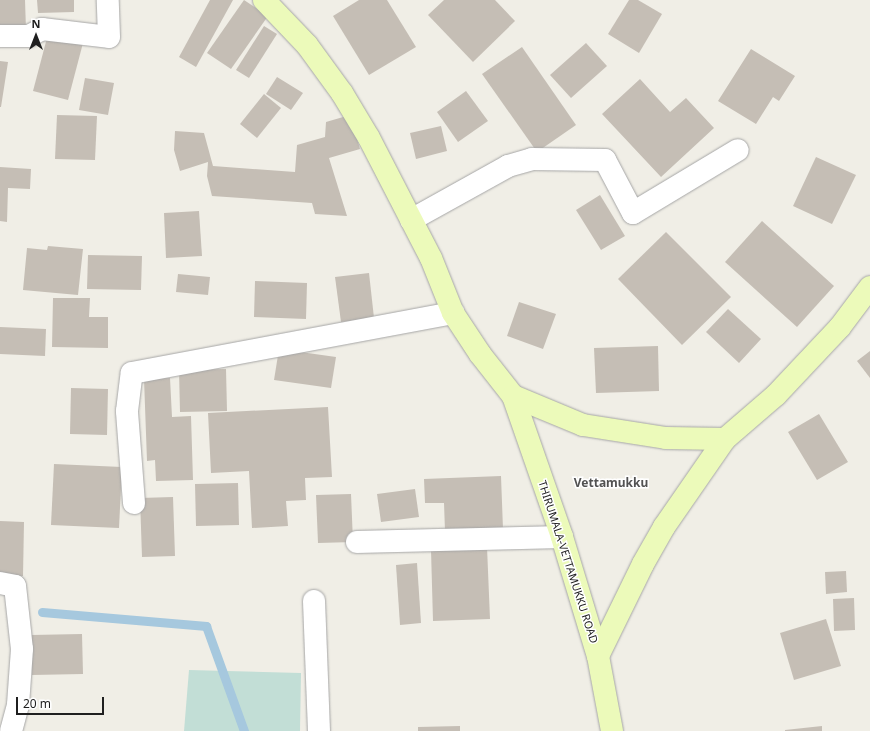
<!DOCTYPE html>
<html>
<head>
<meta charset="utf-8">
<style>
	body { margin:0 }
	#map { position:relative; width:870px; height:731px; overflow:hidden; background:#f0eee6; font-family:"Noto Sans",sans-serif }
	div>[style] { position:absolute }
	.wetland>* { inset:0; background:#c2ded6 }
	.stream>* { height:9px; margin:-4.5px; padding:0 4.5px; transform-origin:4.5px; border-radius:4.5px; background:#a6c8de }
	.building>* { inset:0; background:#c5beb5 }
	.roads { filter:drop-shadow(0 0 1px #a6a6a6) drop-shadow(0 0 1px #a6a6a6) }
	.street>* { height:22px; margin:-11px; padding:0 11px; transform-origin:11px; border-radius:11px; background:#fff }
	.secondary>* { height:22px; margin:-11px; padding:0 11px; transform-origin:11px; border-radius:11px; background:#ecfaba }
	span { translate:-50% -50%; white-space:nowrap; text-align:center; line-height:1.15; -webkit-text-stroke:3px #fff; paint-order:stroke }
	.street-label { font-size:11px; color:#1f1f1f }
	.neighbourhood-label { font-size:12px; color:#525252; font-weight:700 }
	.north { position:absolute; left:16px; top:16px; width:40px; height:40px; -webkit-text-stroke:3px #fff; paint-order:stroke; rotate:0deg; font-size:11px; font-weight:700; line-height:16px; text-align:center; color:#1f1f1f }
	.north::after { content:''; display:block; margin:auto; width:14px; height:18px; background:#1f1f1f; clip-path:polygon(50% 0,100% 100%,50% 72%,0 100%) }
	.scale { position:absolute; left:16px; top:697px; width:88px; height:18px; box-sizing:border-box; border:2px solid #1f1f1f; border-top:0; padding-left:5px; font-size:12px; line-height:14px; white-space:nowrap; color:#1f1f1f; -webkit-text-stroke:3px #fff; paint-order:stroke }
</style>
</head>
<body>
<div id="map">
	<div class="wetland">
		<div style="clip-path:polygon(189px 670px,301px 673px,300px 731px,184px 731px)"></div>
	</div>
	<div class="stream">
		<div style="left:42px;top:612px;width:165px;rotate:4.9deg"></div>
		<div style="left:206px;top:626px;width:112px;rotate:70.1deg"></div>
	</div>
	<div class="building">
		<div style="clip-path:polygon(0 0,25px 0,26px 30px,0 31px)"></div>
		<div style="clip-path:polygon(37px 0,74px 0,74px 12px,38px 13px)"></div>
		<div style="clip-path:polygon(210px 0,233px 0,196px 67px,179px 57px)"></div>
		<div style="clip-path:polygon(244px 0,268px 16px,231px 69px,207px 53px)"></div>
		<div style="clip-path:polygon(359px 0,387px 0,416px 47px,369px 75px,333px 16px)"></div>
		<div style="clip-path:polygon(444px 0,495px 0,515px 21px,473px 62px,428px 15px)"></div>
		<div style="clip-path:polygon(629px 0,638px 0,662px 14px,639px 53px,608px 34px)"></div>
		<div style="clip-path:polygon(264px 26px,277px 34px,249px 78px,236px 70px)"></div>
		<div style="clip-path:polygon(48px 34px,83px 43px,68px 100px,33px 91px)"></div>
		<div style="clip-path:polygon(586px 43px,607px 66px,571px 98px,550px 75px)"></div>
		<div style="clip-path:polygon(522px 47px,576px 125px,537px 152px,482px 74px)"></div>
		<div style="clip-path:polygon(751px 49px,795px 76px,779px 101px,773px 97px,756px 124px,718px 101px)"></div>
		<div style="clip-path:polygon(0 61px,8px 62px,1px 107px,0 107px)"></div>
		<div style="clip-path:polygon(277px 77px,303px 93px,291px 110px,266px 94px)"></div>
		<div style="clip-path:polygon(85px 78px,114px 83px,108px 115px,79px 110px)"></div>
		<div style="clip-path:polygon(640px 79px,670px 112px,686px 98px,714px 128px,661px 177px,602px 114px)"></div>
		<div style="clip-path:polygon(466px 91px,488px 121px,458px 142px,437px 112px)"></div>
		<div style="clip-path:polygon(264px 94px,281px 108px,257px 138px,240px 124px)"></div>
		<div style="clip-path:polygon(57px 115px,97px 116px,95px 160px,55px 159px)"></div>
		<div style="clip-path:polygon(350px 115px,360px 149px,329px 158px,347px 216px,315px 214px,312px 203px,212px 196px,207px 176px,208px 162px,180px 171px,174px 150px,175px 131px,204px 133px,213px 166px,295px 172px,297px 145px,325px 137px,326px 122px)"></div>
		<div style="clip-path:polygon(441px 126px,447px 151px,416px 159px,410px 133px)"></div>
		<div style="clip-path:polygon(816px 157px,856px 175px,832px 224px,793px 206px)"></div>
		<div style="clip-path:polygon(0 167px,31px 169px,30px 189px,8px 188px,7px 222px,0 221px)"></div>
		<div style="clip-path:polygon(600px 195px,625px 236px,601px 250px,576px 210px)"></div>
		<div style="clip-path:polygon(199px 211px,202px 256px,166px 258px,164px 213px)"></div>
		<div style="clip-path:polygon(762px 221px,834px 286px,797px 327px,725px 262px)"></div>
		<div style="clip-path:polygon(666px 232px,731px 297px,682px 345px,618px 279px)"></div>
		<div style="clip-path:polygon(48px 246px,83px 249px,78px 295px,23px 290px,27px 248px,47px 250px)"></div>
		<div style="clip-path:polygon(88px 255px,142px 256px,141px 290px,87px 289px)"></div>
		<div style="clip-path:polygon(369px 273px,374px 318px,341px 322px,335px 277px)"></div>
		<div style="clip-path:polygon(178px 274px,210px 277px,208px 295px,176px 292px)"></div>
		<div style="clip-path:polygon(255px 281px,307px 283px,306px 319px,254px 317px)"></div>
		<div style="clip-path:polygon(53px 298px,90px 298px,89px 317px,108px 317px,108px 348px,52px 347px)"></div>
		<div style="clip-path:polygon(519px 302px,556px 314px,543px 349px,507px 336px)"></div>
		<div style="clip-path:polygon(728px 309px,761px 339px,739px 363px,706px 332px)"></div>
		<div style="clip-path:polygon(0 327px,46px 329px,45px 356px,0 354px)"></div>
		<div style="clip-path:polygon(658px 346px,659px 391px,596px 393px,594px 348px)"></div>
		<div style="clip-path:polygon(279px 349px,336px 357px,331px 388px,274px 380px)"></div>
		<div style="clip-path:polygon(870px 351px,870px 378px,857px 361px)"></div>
		<div style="clip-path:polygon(226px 369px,227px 411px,180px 412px,179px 370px)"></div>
		<div style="clip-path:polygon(170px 378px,172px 417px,191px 416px,193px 480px,156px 481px,155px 460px,147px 461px,144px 379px)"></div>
		<div style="clip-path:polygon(71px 388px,108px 389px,107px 435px,70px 434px)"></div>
		<div style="clip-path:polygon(328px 407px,332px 477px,305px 478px,306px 500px,286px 501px,288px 526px,252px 528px,249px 471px,211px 473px,208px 413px)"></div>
		<div style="clip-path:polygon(819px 414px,848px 462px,817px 480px,788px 432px)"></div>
		<div style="clip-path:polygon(54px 464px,122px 467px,119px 528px,51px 525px)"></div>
		<div style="clip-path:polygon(501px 476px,503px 529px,445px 531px,444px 503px,425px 503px,424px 479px)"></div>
		<div style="clip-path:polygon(238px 483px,239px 525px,196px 526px,195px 484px)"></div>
		<div style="clip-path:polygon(415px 489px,419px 517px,381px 522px,377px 494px)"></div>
		<div style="clip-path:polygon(351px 494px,353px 542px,318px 543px,316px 495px)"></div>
		<div style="clip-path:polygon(173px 497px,175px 556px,142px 557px,140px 498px)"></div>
		<div style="clip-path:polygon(0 521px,24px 522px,23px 576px,0 576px)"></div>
		<div style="clip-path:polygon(487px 547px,490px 619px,433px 621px,431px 550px)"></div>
		<div style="clip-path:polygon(417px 563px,421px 623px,400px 625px,396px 565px)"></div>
		<div style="clip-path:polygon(846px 571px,847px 592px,826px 594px,825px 572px)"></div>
		<div style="clip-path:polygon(854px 598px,855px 630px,834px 631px,833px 599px)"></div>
		<div style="clip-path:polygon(826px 619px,841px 666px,794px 680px,780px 633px)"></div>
		<div style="clip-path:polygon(82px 634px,83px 674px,32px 675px,31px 635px)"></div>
		<div style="clip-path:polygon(460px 726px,460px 731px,418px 731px,418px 727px)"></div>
		<div style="clip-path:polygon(822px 726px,822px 731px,785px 731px,785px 730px)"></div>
	</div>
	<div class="roads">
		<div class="street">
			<div style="left:0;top:36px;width:29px"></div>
			<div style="left:29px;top:36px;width:15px;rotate:-28deg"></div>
			<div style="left:42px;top:29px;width:67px;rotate:6.8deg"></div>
			<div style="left:109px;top:37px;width:37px;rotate:-92deg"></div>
			<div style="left:411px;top:220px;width:111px;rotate:-29.1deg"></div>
			<div style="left:508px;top:166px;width:25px;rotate:-16deg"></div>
			<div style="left:532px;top:159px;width:73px;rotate:0.8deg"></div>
			<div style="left:605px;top:160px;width:60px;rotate:62.2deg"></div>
			<div style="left:633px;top:213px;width:122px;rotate:-31deg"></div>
			<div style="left:134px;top:503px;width:92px;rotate:-94.4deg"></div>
			<div style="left:127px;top:411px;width:38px;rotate:-83deg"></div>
			<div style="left:132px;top:373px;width:327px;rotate:-10.6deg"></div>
			<div style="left:357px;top:542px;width:205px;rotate:-1.4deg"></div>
			<div style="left:0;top:583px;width:15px;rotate:11deg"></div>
			<div style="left:15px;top:586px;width:63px;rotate:83.7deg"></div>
			<div style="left:22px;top:649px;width:56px;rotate:94.1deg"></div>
			<div style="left:18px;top:705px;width:27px;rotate:105deg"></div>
			<div style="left:314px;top:601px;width:130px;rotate:87.8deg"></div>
		</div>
		<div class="secondary">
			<div style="left:264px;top:0;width:62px;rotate:46.3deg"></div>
			<div style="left:307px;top:45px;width:59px;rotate:53.9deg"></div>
			<div style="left:342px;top:93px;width:52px;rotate:59deg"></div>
			<div style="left:369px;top:138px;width:135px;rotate:62.7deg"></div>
			<div style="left:431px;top:258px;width:59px;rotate:68.2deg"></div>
			<div style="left:453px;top:313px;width:49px;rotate:56.6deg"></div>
			<div style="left:480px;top:354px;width:53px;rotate:51.8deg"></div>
			<div style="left:513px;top:396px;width:149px;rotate:70.8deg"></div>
			<div style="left:562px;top:537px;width:124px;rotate:73.2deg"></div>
			<div style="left:598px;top:656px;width:76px;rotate:79.4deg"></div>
			<div style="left:513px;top:396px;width:76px;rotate:22.5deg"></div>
			<div style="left:583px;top:425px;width:84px;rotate:8.9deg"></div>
			<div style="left:666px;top:438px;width:59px;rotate:1deg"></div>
			<div style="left:598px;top:656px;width:102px;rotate:-63.9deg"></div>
			<div style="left:643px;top:564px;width:43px;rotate:-60.4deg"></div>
			<div style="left:664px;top:527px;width:107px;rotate:-55.3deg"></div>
			<div style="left:725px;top:439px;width:67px;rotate:-40.8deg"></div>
			<div style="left:776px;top:395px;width:93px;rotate:-46.7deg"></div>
			<div style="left:840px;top:327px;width:50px;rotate:-53.1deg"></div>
		</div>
	</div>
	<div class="street-label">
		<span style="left:568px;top:562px;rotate:72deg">THIRUMALA-VETTAMUKKU ROAD</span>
	</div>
	<div class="neighbourhood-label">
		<span style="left:611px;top:483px">Vettamukku</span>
	</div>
	<div class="north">N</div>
	<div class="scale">20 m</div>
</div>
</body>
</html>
